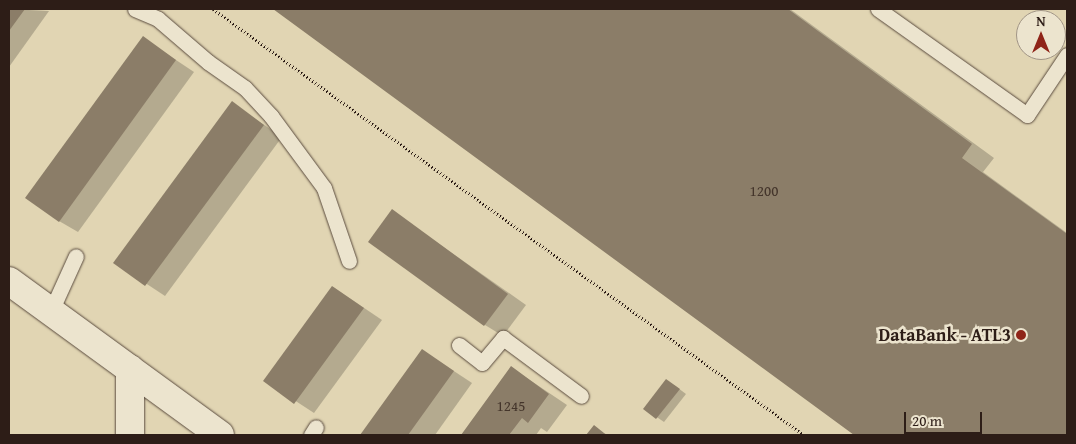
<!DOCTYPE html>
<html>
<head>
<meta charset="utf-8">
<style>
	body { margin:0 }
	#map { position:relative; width:1076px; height:444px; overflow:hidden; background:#e1d5b3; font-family:"Gentium Book Plus",serif }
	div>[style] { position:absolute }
	.shadow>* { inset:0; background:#0003 }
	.building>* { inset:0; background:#8b7d68 }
	.path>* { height:3px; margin-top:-1.5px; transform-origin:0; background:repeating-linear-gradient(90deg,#2d1d17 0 1px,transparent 0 3.5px) }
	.roads { filter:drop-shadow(0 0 1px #5a4b3e) drop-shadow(0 0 1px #5a4b3e) }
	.lane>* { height:15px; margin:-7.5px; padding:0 7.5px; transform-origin:7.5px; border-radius:7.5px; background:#ece4ce }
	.street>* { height:28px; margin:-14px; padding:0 14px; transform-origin:14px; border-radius:14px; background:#ece4ce }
	.secondary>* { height:28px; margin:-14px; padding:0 14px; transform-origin:14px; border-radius:14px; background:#ece4ce }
	.dots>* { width:14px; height:14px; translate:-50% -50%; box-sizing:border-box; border:2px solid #ece4ce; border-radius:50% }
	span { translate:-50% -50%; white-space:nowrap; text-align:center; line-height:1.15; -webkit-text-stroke:5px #ece4ce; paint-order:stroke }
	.number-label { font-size:15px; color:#44352b }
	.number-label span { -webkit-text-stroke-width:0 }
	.poi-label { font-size:18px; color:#2d1d17; font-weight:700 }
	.right { translate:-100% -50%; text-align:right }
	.frame { position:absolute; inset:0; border:10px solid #2d1d17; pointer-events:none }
	.north { position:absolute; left:1016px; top:10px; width:50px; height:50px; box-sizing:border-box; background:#ece4ce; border:1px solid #a09485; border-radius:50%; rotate:0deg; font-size:14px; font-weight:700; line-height:20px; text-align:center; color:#2d1d17 }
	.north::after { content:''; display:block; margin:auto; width:18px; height:22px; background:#8f2418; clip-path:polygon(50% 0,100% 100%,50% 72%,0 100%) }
	.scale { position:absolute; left:904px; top:412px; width:78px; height:22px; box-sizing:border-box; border:2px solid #2d1d17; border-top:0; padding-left:6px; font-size:15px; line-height:18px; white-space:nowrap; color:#2d1d17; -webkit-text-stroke:4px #ece4ce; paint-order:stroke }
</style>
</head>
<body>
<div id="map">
	<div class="shadow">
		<div style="clip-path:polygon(9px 9px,49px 11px,9px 67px)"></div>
		<div style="clip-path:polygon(275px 9px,790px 9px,994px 158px,983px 172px,1067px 233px,1067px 435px,856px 435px)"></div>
		<div style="clip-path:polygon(143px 38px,194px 72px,78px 232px,59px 221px)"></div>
		<div style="clip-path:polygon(232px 103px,282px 137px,165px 296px,115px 263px)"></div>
		<div style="clip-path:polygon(392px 211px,526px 305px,503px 336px,485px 325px)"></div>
		<div style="clip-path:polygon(333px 287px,382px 320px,314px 413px,265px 381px)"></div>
		<div style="clip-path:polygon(422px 350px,472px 383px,435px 435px,361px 435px)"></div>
		<div style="clip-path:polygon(512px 368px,567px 405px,547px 432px,541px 428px,536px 435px,462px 435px)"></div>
		<div style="clip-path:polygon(674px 385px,686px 394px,664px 422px,645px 409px)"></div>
	</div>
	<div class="building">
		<div style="clip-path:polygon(9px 9px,25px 9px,9px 31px)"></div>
		<div style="clip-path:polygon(273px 9px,788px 9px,972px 144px,962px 158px,1067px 234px,1067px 435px,854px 435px)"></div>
		<div style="clip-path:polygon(143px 36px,176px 60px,59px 222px,25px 198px)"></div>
		<div style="clip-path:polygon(232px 101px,264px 125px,145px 286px,113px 263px)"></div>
		<div style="clip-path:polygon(392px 209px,508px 294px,484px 326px,368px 242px)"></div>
		<div style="clip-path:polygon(332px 286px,364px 308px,294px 404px,263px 381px)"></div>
		<div style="clip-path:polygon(422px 349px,454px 371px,408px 435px,360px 435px)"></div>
		<div style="clip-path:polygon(511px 366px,549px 394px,528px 423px,522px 418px,509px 435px,461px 435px)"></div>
		<div style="clip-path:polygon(666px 379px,680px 389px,656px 419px,643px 409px)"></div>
		<div style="clip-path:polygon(594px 425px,604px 433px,607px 435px,586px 435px)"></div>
	</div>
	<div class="path">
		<div style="left:213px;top:9px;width:729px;rotate:35.78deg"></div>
	</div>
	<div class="roads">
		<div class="lane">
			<div style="left:135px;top:9px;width:25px;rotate:23deg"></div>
			<div style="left:158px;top:19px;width:66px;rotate:40.7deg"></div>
			<div style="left:208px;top:62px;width:45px;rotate:35.1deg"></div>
			<div style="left:245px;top:88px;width:38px;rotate:47deg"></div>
			<div style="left:271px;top:116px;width:89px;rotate:53.6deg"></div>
			<div style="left:324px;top:188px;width:77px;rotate:71.1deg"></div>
			<div style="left:878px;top:9px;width:183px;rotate:35.4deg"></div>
			<div style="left:1027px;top:115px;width:72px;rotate:-56.3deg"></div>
			<div style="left:51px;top:311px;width:60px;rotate:-65.6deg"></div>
			<div style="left:459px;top:345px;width:29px;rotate:38deg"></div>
			<div style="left:482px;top:363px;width:33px;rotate:-50deg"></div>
			<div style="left:503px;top:338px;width:97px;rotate:36.6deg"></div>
			<div style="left:311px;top:435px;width:9px;rotate:-58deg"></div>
		</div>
		<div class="street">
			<div style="left:130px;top:435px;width:66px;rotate:-90deg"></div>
		</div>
		<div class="secondary">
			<div style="left:9px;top:281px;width:261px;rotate:36.1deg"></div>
		</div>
	</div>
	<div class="dots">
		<div style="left:1021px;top:335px;background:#8f2418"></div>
	</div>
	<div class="number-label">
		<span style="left:764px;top:191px">1200</span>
		<span style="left:511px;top:406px">1245</span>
	</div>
	<div class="poi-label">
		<span class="right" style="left:1011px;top:335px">DataBank - ATL3</span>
	</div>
	<div class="frame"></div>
	<div class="north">N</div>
	<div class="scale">20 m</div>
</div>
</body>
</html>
